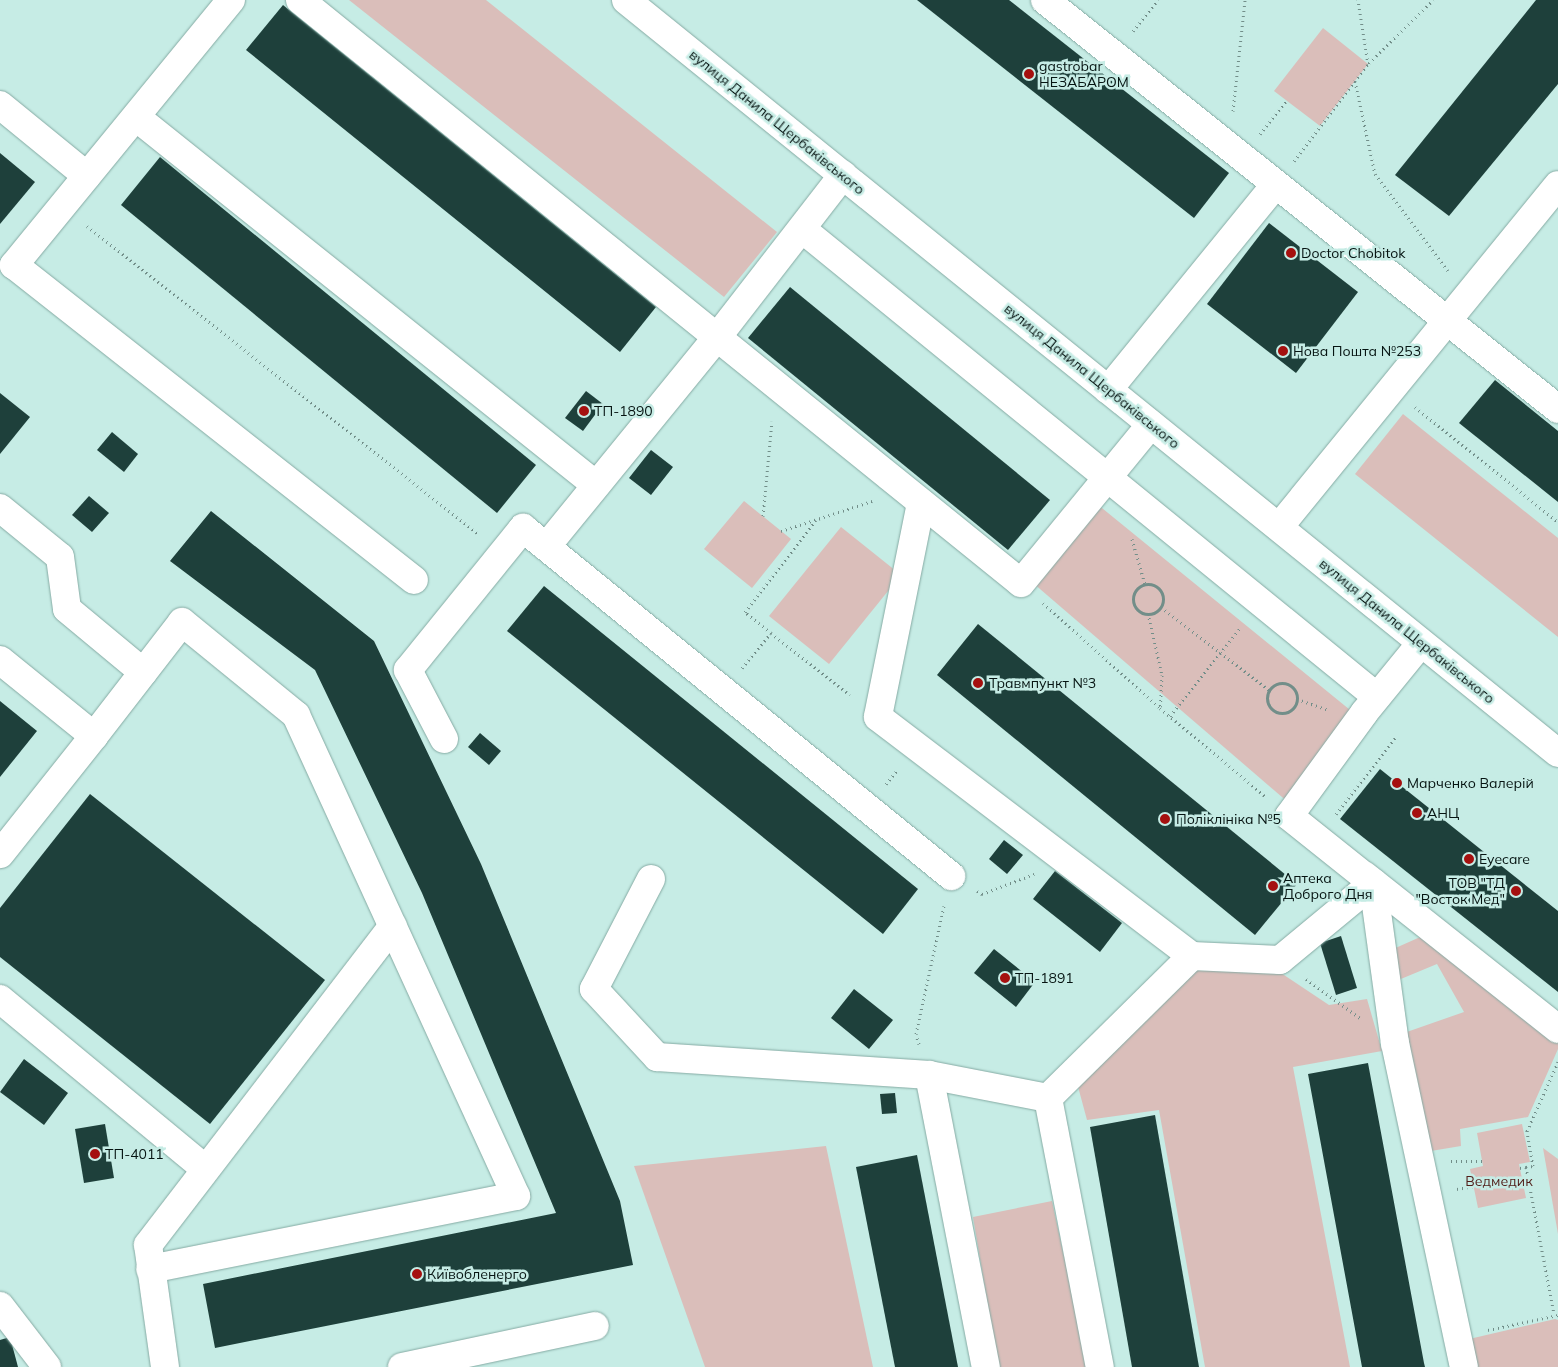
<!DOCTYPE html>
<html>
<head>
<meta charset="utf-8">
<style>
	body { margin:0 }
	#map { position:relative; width:1558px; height:1367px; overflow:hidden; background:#c6ece5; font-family:Mulish,sans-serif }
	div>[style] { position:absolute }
	.green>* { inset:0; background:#dabeba }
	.building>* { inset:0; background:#1e403b }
	.path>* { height:3px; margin-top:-1.5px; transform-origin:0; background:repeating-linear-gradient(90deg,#728e89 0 1px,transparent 0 5px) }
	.path>.ring { margin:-1.5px; padding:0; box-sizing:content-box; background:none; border:3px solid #728e89; border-radius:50% }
	.roads { filter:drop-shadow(0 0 1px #85aaa3) drop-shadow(0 0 1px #85aaa3) }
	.minor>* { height:28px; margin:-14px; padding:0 14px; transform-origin:14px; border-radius:14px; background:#fff }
	.major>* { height:28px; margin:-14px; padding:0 14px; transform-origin:14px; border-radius:14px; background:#fff }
	.dots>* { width:14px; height:14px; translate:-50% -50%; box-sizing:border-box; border:2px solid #c6ece5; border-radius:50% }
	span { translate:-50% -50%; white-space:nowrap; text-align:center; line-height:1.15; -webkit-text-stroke:5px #c6ece5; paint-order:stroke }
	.poi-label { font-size:14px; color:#061412 }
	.left { translate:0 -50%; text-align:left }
	.right { translate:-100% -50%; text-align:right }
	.street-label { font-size:14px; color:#061412 }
	.park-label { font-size:14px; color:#511e19 }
</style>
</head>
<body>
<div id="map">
	<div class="green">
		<div style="clip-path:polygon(349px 0,486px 0,777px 232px,724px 297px)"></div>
		<div style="clip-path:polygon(1323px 28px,1368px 64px,1320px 126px,1274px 91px)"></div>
		<div style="clip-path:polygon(1403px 414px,1558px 538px,1558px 637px,1355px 474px)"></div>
		<div style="clip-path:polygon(744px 501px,791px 539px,752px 588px,704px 549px)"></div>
		<div style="clip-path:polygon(1097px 504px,1355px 714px,1289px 803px,1033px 583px)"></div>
		<div style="clip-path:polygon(841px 527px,901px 575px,829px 664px,769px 616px)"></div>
		<div style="clip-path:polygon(1427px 934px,1558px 1035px,1558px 1049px,1528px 1117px,1460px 1129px,1461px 1146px,1425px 1152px,1401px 1034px,1464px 1012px,1437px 964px,1396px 981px,1391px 950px)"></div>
		<div style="clip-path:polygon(1194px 970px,1278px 971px,1329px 1005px,1367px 999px,1382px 1051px,1293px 1067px,1350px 1367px,1205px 1367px,1159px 1110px,1087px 1120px,1077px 1083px)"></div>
		<div style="clip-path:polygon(1522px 1124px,1530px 1162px,1519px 1164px,1526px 1198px,1478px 1208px,1470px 1169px,1483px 1166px,1477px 1133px)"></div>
		<div style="clip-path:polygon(826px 1146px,873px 1367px,705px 1367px,634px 1166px)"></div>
		<div style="clip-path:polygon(1543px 1148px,1558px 1159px,1558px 1234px)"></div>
		<div style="clip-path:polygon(1052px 1201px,1088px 1367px,998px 1367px,973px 1217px)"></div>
		<div style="clip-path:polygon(1555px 1319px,1558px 1320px,1558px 1367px,1472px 1367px,1465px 1340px)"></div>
	</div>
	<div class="building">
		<div style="clip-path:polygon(917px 0,1009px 0,1229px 173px,1194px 218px)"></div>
		<div style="clip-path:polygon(1536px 0,1558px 0,1558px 84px,1449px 216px,1395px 175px)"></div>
		<div style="clip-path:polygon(283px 5px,656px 307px,620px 352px,246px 50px)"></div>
		<div style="clip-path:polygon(0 153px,35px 182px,0 224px)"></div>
		<div style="clip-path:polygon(160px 157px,536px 465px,497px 513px,121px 205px)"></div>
		<div style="clip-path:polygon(1269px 223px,1358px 292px,1296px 373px,1207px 304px)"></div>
		<div style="clip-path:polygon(790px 287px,1050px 500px,1008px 550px,748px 338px)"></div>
		<div style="clip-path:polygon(1495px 380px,1558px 431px,1558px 502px,1459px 423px)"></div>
		<div style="clip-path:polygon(586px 391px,603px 404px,583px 431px,565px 418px)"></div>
		<div style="clip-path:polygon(0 393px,30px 417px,0 454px)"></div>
		<div style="clip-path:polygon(112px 432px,138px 454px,124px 472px,97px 450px)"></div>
		<div style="clip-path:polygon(651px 450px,673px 467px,651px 495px,629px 478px)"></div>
		<div style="clip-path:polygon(89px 496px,109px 513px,92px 532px,72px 515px)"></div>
		<div style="clip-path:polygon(211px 511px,374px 641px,481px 864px,620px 1201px,633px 1265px,215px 1348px,203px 1284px,556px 1213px,422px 893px,315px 670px,170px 561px)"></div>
		<div style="clip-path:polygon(544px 586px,918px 889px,883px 934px,507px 631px)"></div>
		<div style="clip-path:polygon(978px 624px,1297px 884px,1255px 935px,937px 675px)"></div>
		<div style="clip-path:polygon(0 701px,37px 731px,0 777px)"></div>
		<div style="clip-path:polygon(480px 733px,501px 751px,489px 765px,468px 747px)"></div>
		<div style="clip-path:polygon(1380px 769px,1558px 911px,1558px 992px,1340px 819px)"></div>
		<div style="clip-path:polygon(90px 794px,325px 980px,210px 1124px,0 957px,0 908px)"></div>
		<div style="clip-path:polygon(1004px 840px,1023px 855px,1007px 874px,989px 859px)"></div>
		<div style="clip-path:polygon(1055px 871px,1122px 923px,1100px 952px,1033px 899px)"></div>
		<div style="clip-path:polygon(1341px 936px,1357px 988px,1336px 995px,1320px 943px)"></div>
		<div style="clip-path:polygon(994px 949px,1035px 982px,1016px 1007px,974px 973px)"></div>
		<div style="clip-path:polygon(854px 989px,893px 1020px,869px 1049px,831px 1018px)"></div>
		<div style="clip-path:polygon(24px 1059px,68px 1093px,44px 1125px,0 1092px)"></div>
		<div style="clip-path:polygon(1368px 1063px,1424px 1363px,1425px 1367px,1362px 1367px,1308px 1074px)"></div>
		<div style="clip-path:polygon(895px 1093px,897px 1113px,882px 1114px,880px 1094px)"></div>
		<div style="clip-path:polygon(1155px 1115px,1199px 1367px,1132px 1367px,1090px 1127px)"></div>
		<div style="clip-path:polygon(105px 1124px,114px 1178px,84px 1183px,75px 1129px)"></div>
		<div style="clip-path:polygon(917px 1155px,958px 1367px,895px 1367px,856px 1167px)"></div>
		<div style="clip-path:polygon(10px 1337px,18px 1367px,0 1367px,0 1340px)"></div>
	</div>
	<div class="path">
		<div style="left:1133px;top:31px;width:40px;rotate:-51deg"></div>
		<div style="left:1369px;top:63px;width:90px;rotate:-44.5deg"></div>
		<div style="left:1355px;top:81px;width:95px;rotate:77.9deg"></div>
		<div style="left:1375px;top:174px;width:121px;rotate:53deg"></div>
		<div style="left:1233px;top:111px;width:112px;rotate:-83.8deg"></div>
		<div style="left:1260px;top:134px;width:43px;rotate:-51.5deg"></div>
		<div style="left:1294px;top:161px;width:122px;rotate:-52.7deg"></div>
		<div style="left:1368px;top:64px;width:65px;rotate:-98.9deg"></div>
		<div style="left:87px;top:226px;width:499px;rotate:38.2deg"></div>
		<div style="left:1415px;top:407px;width:184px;rotate:38.8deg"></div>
		<div style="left:763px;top:516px;width:95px;rotate:-84.6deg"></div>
		<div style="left:781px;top:531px;width:96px;rotate:-18.2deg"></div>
		<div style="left:1132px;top:539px;width:47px;rotate:73.9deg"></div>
		<div class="ring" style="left:1133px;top:584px;width:27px;height:27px"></div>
		<div style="left:1043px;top:603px;width:157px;rotate:41.9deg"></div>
		<div style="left:1160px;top:708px;width:137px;rotate:40deg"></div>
		<div style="left:1161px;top:607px;width:136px;rotate:37.5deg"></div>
		<div style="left:1148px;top:613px;width:64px;rotate:77.3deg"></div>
		<div style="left:1162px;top:675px;width:33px;rotate:93deg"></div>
		<div style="left:771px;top:633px;width:33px;rotate:-141deg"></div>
		<div style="left:745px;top:612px;width:116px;rotate:-52.3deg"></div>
		<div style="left:742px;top:668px;width:45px;rotate:-50.4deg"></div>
		<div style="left:771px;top:633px;width:100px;rotate:38.1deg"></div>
		<div class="ring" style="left:1267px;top:683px;width:27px;height:27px"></div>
		<div style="left:1297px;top:699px;width:34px;rotate:19deg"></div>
		<div style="left:1170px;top:716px;width:114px;rotate:-51.4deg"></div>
		<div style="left:886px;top:784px;width:19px;rotate:-51deg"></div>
		<div style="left:1336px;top:814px;width:98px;rotate:-52.1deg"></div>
		<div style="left:977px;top:891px;width:6px;rotate:31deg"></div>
		<div style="left:982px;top:894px;width:56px;rotate:-21deg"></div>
		<div style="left:1306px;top:979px;width:67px;rotate:35.8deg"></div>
		<div style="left:919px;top:1044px;width:10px;rotate:-107deg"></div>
		<div style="left:916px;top:1034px;width:131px;rotate:-77.7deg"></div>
		<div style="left:1451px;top:1161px;width:32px"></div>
		<div style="left:1526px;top:1167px;width:7px;rotate:-8deg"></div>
		<div style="left:1533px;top:1166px;width:36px;rotate:-100deg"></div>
		<div style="left:1527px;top:1131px;width:76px;rotate:-65.8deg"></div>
		<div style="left:1520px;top:1168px;width:6px;rotate:-9deg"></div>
		<div style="left:1526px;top:1167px;width:150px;rotate:79.2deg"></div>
		<div style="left:1457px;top:1189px;width:17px;rotate:-10deg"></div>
		<div style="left:1488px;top:1330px;width:72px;rotate:-12.1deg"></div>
	</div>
	<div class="roads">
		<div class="minor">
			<div style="left:231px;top:0;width:343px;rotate:129.3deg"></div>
			<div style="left:14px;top:265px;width:509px;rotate:38.22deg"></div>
			<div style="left:300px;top:0;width:927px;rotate:38.96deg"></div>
			<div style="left:1021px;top:583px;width:205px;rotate:-50.7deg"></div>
			<div style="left:1045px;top:0;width:656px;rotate:38.56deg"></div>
			<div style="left:0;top:105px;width:112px;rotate:39.2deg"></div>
			<div style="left:136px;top:117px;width:589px;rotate:38.66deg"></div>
			<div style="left:802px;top:229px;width:741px;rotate:39.14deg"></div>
			<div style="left:1108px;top:390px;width:264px;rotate:-50.8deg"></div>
			<div style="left:921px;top:503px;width:218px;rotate:101.4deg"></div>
			<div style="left:878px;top:717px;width:395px;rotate:37.3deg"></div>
			<div style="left:1192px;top:956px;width:88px;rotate:2.6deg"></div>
			<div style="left:1280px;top:960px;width:121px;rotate:-39.6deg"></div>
			<div style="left:0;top:508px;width:77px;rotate:39.2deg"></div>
			<div style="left:60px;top:557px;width:52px;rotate:82.3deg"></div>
			<div style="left:67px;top:609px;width:99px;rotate:39.7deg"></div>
			<div style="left:1279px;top:527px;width:441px;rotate:-50.8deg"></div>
			<div style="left:546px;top:547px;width:272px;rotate:-50.8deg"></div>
			<div style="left:718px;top:336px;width:204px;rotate:-52.2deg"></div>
			<div style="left:0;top:660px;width:121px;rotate:39deg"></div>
			<div style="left:94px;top:736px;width:151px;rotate:128.5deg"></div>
			<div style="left:94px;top:736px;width:144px;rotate:-52.3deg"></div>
			<div style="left:182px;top:622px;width:147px;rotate:39.2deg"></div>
			<div style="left:296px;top:715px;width:529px;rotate:65.42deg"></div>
			<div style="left:516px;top:1196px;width:373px;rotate:168.7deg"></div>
			<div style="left:444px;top:739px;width:78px;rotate:-117.6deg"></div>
			<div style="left:408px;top:670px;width:183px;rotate:-51deg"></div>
			<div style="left:523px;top:528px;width:552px;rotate:39.11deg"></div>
			<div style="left:1289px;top:816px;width:107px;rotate:38.6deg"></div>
			<div style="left:1373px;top:883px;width:162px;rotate:82.2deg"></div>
			<div style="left:1395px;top:1043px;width:331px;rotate:78deg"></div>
			<div style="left:1289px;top:816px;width:127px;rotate:-53.9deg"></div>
			<div style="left:1364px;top:713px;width:90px;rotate:-50.8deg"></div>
			<div style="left:1365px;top:876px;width:246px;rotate:38.4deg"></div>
			<div style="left:651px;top:879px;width:124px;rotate:117.4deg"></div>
			<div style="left:594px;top:989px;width:93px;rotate:47.2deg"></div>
			<div style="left:657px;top:1057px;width:273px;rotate:3.8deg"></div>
			<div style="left:929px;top:1075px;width:121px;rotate:10.9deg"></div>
			<div style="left:1048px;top:1098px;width:202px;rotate:-44.6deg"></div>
			<div style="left:0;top:999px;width:265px;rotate:39.6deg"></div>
			<div style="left:929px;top:1075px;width:298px;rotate:79deg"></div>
			<div style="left:1048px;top:1098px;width:274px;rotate:79.1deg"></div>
			<div style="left:0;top:1306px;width:77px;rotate:52.4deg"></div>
			<div style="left:165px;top:1367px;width:123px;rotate:-97.9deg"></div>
			<div style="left:148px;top:1245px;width:402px;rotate:-52.5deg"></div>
			<div style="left:402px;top:1367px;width:197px;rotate:-12deg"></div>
		</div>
		<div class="major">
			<div style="left:626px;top:0;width:1198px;rotate:38.94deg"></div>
		</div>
	</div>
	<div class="dots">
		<div style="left:1029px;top:74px;background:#a5100f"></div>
		<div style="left:1291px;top:253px;background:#a5100f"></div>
		<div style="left:1283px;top:351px;background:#a5100f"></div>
		<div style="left:584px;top:411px;background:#a5100f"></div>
		<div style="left:978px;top:683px;background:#a5100f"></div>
		<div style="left:1397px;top:783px;background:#a5100f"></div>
		<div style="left:1417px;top:813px;background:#a5100f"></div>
		<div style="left:1165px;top:819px;background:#a5100f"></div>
		<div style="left:1469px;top:859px;background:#a5100f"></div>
		<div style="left:1273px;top:886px;background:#a5100f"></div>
		<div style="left:1516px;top:891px;background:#a5100f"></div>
		<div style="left:1005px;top:978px;background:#a5100f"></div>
		<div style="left:95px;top:1154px;background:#a5100f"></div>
		<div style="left:417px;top:1274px;background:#a5100f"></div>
	</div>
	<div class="poi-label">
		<span class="left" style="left:1039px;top:74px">gastrobar<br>НЕЗАБАРОМ</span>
		<span class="left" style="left:1301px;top:253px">Doctor Chobitok</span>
		<span class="left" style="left:1293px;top:351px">Нова Пошта №253</span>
		<span class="left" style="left:594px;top:411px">ТП-1890</span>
		<span class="left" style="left:989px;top:683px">Травмпункт №3</span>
		<span class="left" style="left:1407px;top:783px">Марченко Валерій</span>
		<span class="left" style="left:1427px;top:813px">АНЦ</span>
		<span class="left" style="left:1176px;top:819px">Поліклініка №5</span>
		<span class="left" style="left:1479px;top:859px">Eyecare</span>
		<span class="left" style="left:1283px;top:886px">Аптека<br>Доброго Дня</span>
		<span class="right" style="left:1505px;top:891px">ТОВ "ТД<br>"Восток Мед"</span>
		<span class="left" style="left:1015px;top:978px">ТП-1891</span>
		<span class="left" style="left:105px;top:1154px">ТП-4011</span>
		<span class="left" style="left:427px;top:1274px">Київобленерго</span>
	</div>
	<div class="street-label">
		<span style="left:777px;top:122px;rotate:39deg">вулиця Данила Щербаківського</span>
		<span style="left:1092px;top:376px;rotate:39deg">вулиця Данила Щербаківського</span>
		<span style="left:1407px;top:631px;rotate:39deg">вулиця Данила Щербаківського</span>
	</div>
	<div class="park-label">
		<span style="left:1499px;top:1181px">Ведмедик</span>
	</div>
</div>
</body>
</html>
